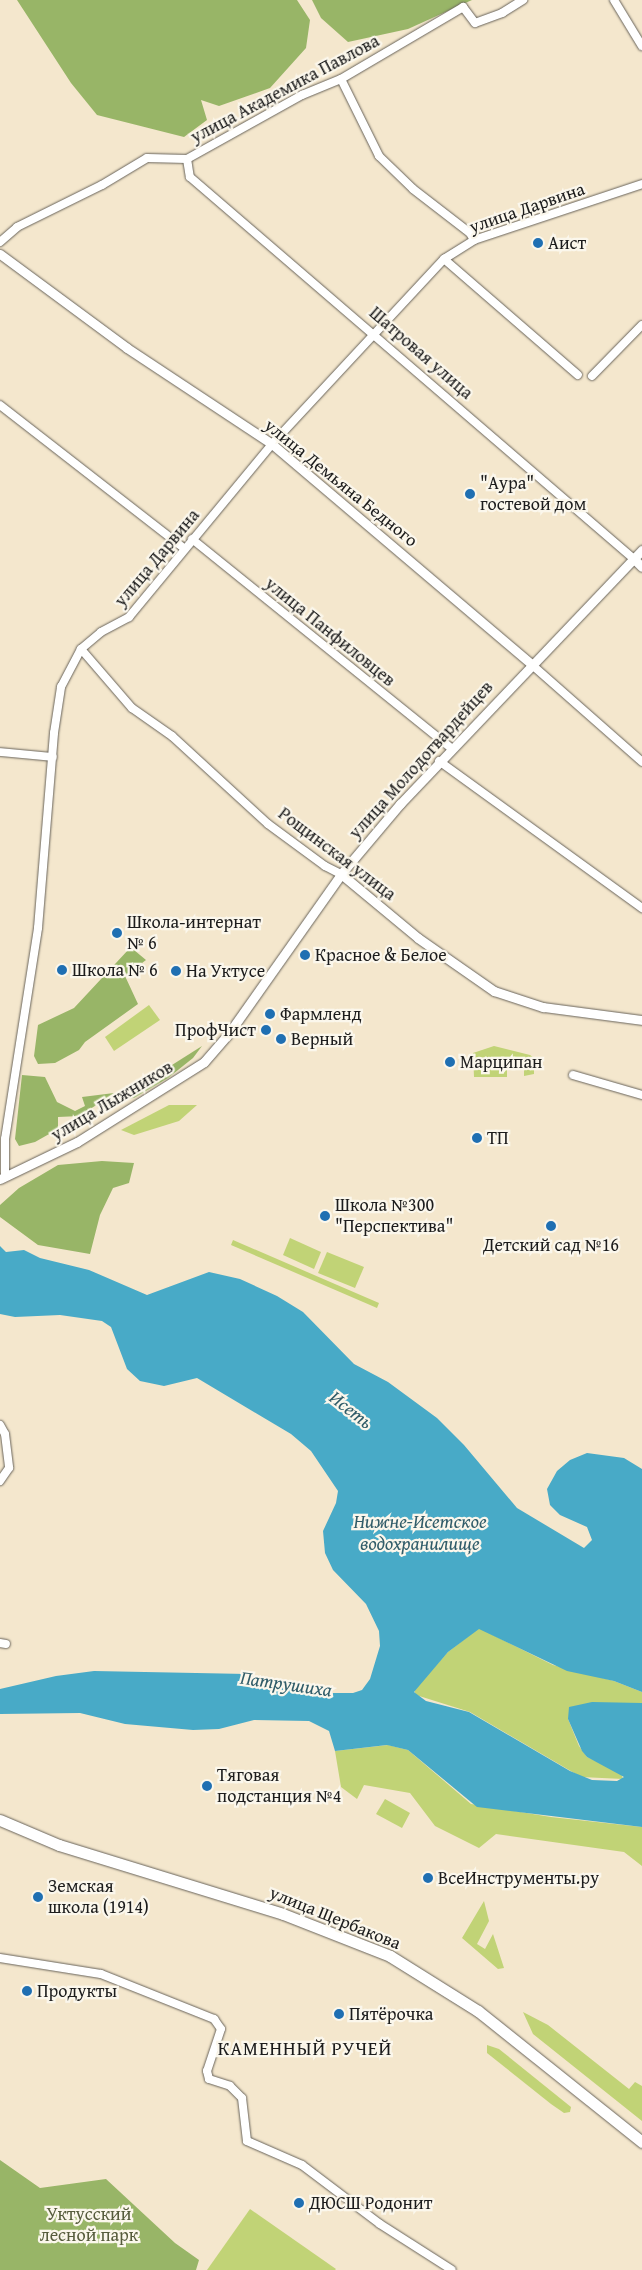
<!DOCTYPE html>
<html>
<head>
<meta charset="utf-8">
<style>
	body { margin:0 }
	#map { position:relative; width:642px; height:2270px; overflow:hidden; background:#f4e7cd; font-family:"Gentium Book Plus",serif }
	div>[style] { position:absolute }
	.green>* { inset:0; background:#c1d376 }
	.forest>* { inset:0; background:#98b567 }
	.water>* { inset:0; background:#48aac7 }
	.roads { filter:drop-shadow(0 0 1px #68635a) drop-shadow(0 0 1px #68635a) }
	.minor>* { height:8px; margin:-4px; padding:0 4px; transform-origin:4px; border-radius:4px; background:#fff }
	.tertiary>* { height:9px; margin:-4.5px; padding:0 4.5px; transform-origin:4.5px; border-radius:4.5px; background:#fff }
	.primary>* { height:11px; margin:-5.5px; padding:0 5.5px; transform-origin:5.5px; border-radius:5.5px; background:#fff }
	.dots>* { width:14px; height:14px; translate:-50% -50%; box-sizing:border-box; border:2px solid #fbf7ec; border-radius:50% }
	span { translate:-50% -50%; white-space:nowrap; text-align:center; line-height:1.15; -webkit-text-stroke:4.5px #fbf7ec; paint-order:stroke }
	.street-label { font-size:18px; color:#1c1c1c }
	.poi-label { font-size:18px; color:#1c1c1c }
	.left { translate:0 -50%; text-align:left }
	.right { translate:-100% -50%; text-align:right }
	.park-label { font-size:18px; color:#565c3c }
	.water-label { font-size:19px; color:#305c69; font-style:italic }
	.neighbourhood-label { font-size:19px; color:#1c1c1c; letter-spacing:1px }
</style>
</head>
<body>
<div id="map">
	<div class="green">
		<div style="clip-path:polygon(149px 1005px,160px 1020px,114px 1051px,105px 1037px)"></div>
		<div style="clip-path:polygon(494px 1046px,530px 1055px,534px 1058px,534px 1074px,524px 1076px,524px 1070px,507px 1069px,507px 1077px,474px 1077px,473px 1053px)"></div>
		<div style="clip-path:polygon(169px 1105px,197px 1105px,179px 1121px,134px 1135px,121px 1130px)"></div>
		<div style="clip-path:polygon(290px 1238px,321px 1252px,314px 1269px,283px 1255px)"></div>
		<div style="clip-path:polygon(233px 1240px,379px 1303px,377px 1308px,231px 1245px)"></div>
		<div style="clip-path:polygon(327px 1252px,364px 1267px,355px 1288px,318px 1273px)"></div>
		<div style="clip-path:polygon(479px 1628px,553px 1665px,614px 1681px,642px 1692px,642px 1703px,623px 1703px,568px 1719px,579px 1746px,587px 1757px,621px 1773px,623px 1779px,581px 1777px,470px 1712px,416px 1695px,414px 1690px,448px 1652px)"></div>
		<div style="clip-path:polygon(388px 1745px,408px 1750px,471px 1804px,551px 1817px,642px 1827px,642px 1866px,624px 1852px,496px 1834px,479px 1848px,435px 1826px,410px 1793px,364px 1785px,357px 1799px,341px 1787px,335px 1751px)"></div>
		<div style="clip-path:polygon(385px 1799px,410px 1813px,402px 1828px,376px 1814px)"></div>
		<div style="clip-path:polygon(484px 1901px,489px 1921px,477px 1944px,485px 1949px,493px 1934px,504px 1968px,498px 1969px,462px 1938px)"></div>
		<div style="clip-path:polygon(523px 2012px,548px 2025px,629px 2089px,635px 2082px,642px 2086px,642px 2121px,533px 2034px)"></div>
		<div style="clip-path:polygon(487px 2045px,499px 2049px,571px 2107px,570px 2112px,564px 2113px,551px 2104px,487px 2053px)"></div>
		<div style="clip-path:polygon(250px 2209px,336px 2269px,335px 2270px,207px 2270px)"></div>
	</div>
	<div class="forest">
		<div style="clip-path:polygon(17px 0,297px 0,310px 20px,306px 48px,270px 88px,219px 106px,201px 100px,207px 120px,184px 137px,97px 115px,71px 83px)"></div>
		<div style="clip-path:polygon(312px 0,472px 0,408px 29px,348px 42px,321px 18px)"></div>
		<div style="clip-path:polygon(129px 949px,134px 950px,146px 960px,125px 976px,138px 1004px,85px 1042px,79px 1050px,55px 1063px,38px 1064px,34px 1056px,38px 1025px,74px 1008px)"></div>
		<div style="clip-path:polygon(202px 1046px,193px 1058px,168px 1078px,134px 1098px,126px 1099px,134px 1089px)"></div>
		<div style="clip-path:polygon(22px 1075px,45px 1077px,57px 1102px,75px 1111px,85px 1106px,82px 1097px,114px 1093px,80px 1116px,58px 1117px,58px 1129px,35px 1142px,19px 1146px,15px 1139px)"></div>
		<div style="clip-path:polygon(102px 1161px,134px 1163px,129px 1183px,113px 1188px,100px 1215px,90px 1254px,38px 1245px,0 1217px,0 1205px,19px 1188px,58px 1165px)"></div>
		<div style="clip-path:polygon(0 2160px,40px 2188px,106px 2179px,175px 2243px,199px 2260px,196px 2270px,0 2270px)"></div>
	</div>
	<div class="water">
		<div style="clip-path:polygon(0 1246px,6px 1252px,24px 1250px,40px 1258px,89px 1270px,147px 1295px,209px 1272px,240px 1279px,277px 1296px,303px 1312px,354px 1364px,388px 1382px,437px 1418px,464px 1445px,517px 1508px,584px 1548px,592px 1540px,587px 1527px,560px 1515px,550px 1505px,547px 1489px,557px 1471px,570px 1460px,587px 1453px,624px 1458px,642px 1469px,642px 1692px,614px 1681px,567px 1671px,479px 1629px,448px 1652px,414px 1692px,426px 1701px,469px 1712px,570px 1771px,592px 1780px,617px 1781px,624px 1777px,587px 1757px,582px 1751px,568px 1719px,569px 1707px,592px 1702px,642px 1703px,642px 1827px,477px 1807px,408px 1750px,387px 1745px,335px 1751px,329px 1731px,309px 1721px,254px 1720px,219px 1729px,193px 1730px,125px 1724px,80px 1713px,0 1714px,0 1689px,56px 1676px,94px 1671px,247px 1674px,313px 1693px,353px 1693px,362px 1690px,370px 1679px,380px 1646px,379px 1631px,366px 1604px,333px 1570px,325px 1553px,323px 1531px,336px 1503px,338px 1491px,311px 1451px,291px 1434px,197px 1378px,164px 1386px,140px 1381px,127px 1369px,111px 1327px,102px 1321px,60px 1315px,15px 1317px,0 1314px)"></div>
	</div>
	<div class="roads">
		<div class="minor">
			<div style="left:614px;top:0;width:54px;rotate:58.7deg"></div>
			<div style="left:341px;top:79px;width:86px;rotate:63.7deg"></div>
			<div style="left:379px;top:156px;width:47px;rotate:44.1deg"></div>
			<div style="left:413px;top:189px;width:72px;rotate:37.7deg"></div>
			<div style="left:470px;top:233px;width:8px;rotate:60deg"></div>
			<div style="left:187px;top:159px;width:18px;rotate:81deg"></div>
			<div style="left:190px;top:177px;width:586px;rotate:40.71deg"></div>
			<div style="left:0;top:242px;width:23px;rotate:-41deg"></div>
			<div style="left:17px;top:227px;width:95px;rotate:-26.3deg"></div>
			<div style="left:102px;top:185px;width:52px;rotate:-31deg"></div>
			<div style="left:147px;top:158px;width:40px;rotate:1.4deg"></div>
			<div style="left:187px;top:159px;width:132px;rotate:-29.1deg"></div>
			<div style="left:302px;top:95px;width:42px;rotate:-22.3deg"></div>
			<div style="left:341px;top:79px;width:142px;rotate:-30.5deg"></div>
			<div style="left:463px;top:7px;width:20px;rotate:53deg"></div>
			<div style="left:475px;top:23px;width:29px;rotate:-20deg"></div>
			<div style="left:502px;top:13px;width:25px;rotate:-32deg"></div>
			<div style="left:444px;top:259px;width:177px;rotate:40.9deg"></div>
			<div style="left:592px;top:376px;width:71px;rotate:-45.6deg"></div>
			<div style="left:0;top:405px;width:233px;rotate:37.9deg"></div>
			<div style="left:192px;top:539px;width:333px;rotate:38.9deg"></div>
			<div style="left:81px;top:649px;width:78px;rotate:49.2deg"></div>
			<div style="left:132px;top:708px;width:49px;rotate:35deg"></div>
			<div style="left:172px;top:736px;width:130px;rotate:42.5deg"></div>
			<div style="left:268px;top:824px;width:71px;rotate:36.4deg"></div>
			<div style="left:325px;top:866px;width:18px;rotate:27deg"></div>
			<div style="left:531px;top:664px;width:148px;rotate:41.4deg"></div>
			<div style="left:0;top:752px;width:53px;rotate:5.4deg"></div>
			<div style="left:439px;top:761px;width:251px;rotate:35.9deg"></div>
			<div style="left:573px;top:1075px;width:72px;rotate:16.2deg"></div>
			<div style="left:5px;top:1176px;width:37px;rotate:-90deg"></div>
			<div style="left:5px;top:1139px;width:214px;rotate:-81.1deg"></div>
			<div style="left:38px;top:928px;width:196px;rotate:-85.3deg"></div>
			<div style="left:54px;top:733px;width:47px;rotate:-81.3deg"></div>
			<div style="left:61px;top:687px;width:43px;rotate:-62.2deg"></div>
			<div style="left:81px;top:649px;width:26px;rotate:-40deg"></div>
			<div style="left:101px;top:632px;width:32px;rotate:-28deg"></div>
			<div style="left:129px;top:617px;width:224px;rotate:-50.4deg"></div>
			<div style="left:272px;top:444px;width:253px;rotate:-47.1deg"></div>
			<div style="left:444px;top:259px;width:36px;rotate:-32deg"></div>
			<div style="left:474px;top:240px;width:177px;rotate:-18.4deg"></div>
			<div style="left:0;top:1425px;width:10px;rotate:61deg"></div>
			<div style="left:5px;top:1434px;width:34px;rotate:83deg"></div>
			<div style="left:9px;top:1468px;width:16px;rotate:125deg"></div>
			<div style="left:0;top:1643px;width:6px;rotate:9deg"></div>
			<div style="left:0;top:1958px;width:102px;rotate:9deg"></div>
			<div style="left:101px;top:1974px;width:122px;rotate:21.7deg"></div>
			<div style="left:214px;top:2019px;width:12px;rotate:55deg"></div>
			<div style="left:221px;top:2029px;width:44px;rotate:108.4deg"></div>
			<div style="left:207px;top:2071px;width:8px;rotate:76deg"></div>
			<div style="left:209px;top:2079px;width:22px;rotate:18deg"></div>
			<div style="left:230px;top:2086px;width:17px;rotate:45deg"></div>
			<div style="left:242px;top:2098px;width:43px;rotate:83.4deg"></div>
			<div style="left:247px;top:2141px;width:60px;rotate:23.6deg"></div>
			<div style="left:302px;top:2165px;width:98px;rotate:37.1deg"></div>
			<div style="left:380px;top:2224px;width:85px;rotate:32.6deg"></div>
		</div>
		<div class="tertiary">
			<div style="left:0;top:254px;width:158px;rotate:36.5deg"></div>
			<div style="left:127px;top:348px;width:174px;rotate:33.5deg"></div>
			<div style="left:272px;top:444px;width:340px;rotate:40.3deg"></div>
			<div style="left:634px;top:559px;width:11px;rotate:45deg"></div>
			<div style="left:341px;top:874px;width:100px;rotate:39.7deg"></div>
			<div style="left:418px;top:938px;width:93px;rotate:34.9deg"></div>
			<div style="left:494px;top:991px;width:52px;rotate:18.1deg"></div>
			<div style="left:543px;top:1007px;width:100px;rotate:7.5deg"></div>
			<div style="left:0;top:1179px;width:85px;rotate:-25.7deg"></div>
			<div style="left:77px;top:1142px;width:150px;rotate:-32.2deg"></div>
			<div style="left:204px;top:1062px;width:38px;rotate:-49deg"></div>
			<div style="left:229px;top:1033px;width:194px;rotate:-54.8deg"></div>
			<div style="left:341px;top:874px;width:92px;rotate:-49.9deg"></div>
			<div style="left:400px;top:804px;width:351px;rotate:-46.4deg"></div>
		</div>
		<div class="primary">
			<div style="left:0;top:1820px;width:64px;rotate:23deg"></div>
			<div style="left:59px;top:1845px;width:234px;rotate:17.1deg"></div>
			<div style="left:283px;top:1914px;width:115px;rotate:21.4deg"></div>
			<div style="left:390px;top:1956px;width:104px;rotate:32deg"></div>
			<div style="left:478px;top:2011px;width:210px;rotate:38.6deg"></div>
		</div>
	</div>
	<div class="dots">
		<div style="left:538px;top:243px;background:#1f6fb2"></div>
		<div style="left:470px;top:494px;background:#1f6fb2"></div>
		<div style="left:117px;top:933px;background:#1f6fb2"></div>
		<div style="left:305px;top:955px;background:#1f6fb2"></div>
		<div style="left:62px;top:970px;background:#1f6fb2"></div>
		<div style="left:176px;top:971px;background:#1f6fb2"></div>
		<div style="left:270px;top:1014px;background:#1f6fb2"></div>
		<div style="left:266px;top:1030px;background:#1f6fb2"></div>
		<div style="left:281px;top:1039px;background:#1f6fb2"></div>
		<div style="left:450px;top:1062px;background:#1f6fb2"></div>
		<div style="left:477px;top:1138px;background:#1f6fb2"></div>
		<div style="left:325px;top:1216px;background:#1f6fb2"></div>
		<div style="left:551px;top:1226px;background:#1f6fb2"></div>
		<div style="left:207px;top:1786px;background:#1f6fb2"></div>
		<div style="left:428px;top:1878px;background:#1f6fb2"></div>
		<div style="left:38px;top:1897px;background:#1f6fb2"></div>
		<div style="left:27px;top:1991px;background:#1f6fb2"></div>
		<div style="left:339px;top:2014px;background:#1f6fb2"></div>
		<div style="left:299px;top:2203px;background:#1f6fb2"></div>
	</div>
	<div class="street-label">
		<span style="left:285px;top:89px;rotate:-28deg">улица Академика Павлова</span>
		<span style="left:527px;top:208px;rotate:-19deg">улица Дарвина</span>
		<span style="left:421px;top:353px;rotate:41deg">Шатровая улица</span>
		<span style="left:341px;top:483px;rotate:39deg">улица Демьяна Бедного</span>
		<span style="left:157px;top:558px;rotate:-50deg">улица Дарвина</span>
		<span style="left:330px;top:632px;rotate:39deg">улица Панфиловцев</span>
		<span style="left:421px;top:760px;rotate:-48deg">улица Молодогвардейцев</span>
		<span style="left:337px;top:854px;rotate:37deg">Рощинская улица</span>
		<span style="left:112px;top:1101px;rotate:-31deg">улица Лыжников</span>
		<span style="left:335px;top:1918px;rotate:22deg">улица Щербакова</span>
	</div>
	<div class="poi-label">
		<span class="left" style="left:548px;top:243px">Аист</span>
		<span class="left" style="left:480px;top:494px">"Аура"<br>гостевой дом</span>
		<span class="left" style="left:127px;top:933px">Школа-интернат<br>№ 6</span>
		<span class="left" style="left:315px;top:955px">Красное &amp; Белое</span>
		<span class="left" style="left:72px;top:970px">Школа № 6</span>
		<span class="left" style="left:186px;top:971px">На Уктусе</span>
		<span class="left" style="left:280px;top:1014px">Фармленд</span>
		<span class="right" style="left:256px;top:1030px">ПрофЧист</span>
		<span class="left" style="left:291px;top:1039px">Верный</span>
		<span class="left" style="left:460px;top:1062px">Марципан</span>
		<span class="left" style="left:487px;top:1138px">ТП</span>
		<span class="left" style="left:335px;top:1216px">Школа №300<br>"Перспектива"</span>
		<span style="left:551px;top:1245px">Детский сад №16</span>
		<span class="left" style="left:217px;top:1786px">Тяговая<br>подстанция №4</span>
		<span class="left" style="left:438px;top:1878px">ВсеИнструменты.ру</span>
		<span class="left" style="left:48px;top:1897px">Земская<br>школа (1914)</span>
		<span class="left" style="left:37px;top:1991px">Продукты</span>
		<span class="left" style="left:349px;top:2014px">Пятёрочка</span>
		<span class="left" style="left:309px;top:2203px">ДЮСШ Родонит</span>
	</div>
	<div class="park-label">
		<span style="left:89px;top:2225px">Уктусский<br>лесной парк</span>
	</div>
	<div class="water-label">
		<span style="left:351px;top:1410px;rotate:38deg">Исеть</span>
		<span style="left:420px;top:1533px">Нижне-Исетское<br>водохранилище</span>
		<span style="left:286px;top:1684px;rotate:8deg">Патрушиха</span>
	</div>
	<div class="neighbourhood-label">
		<span style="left:305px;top:2049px">КАМЕННЫЙ РУЧЕЙ</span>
	</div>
</div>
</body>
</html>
